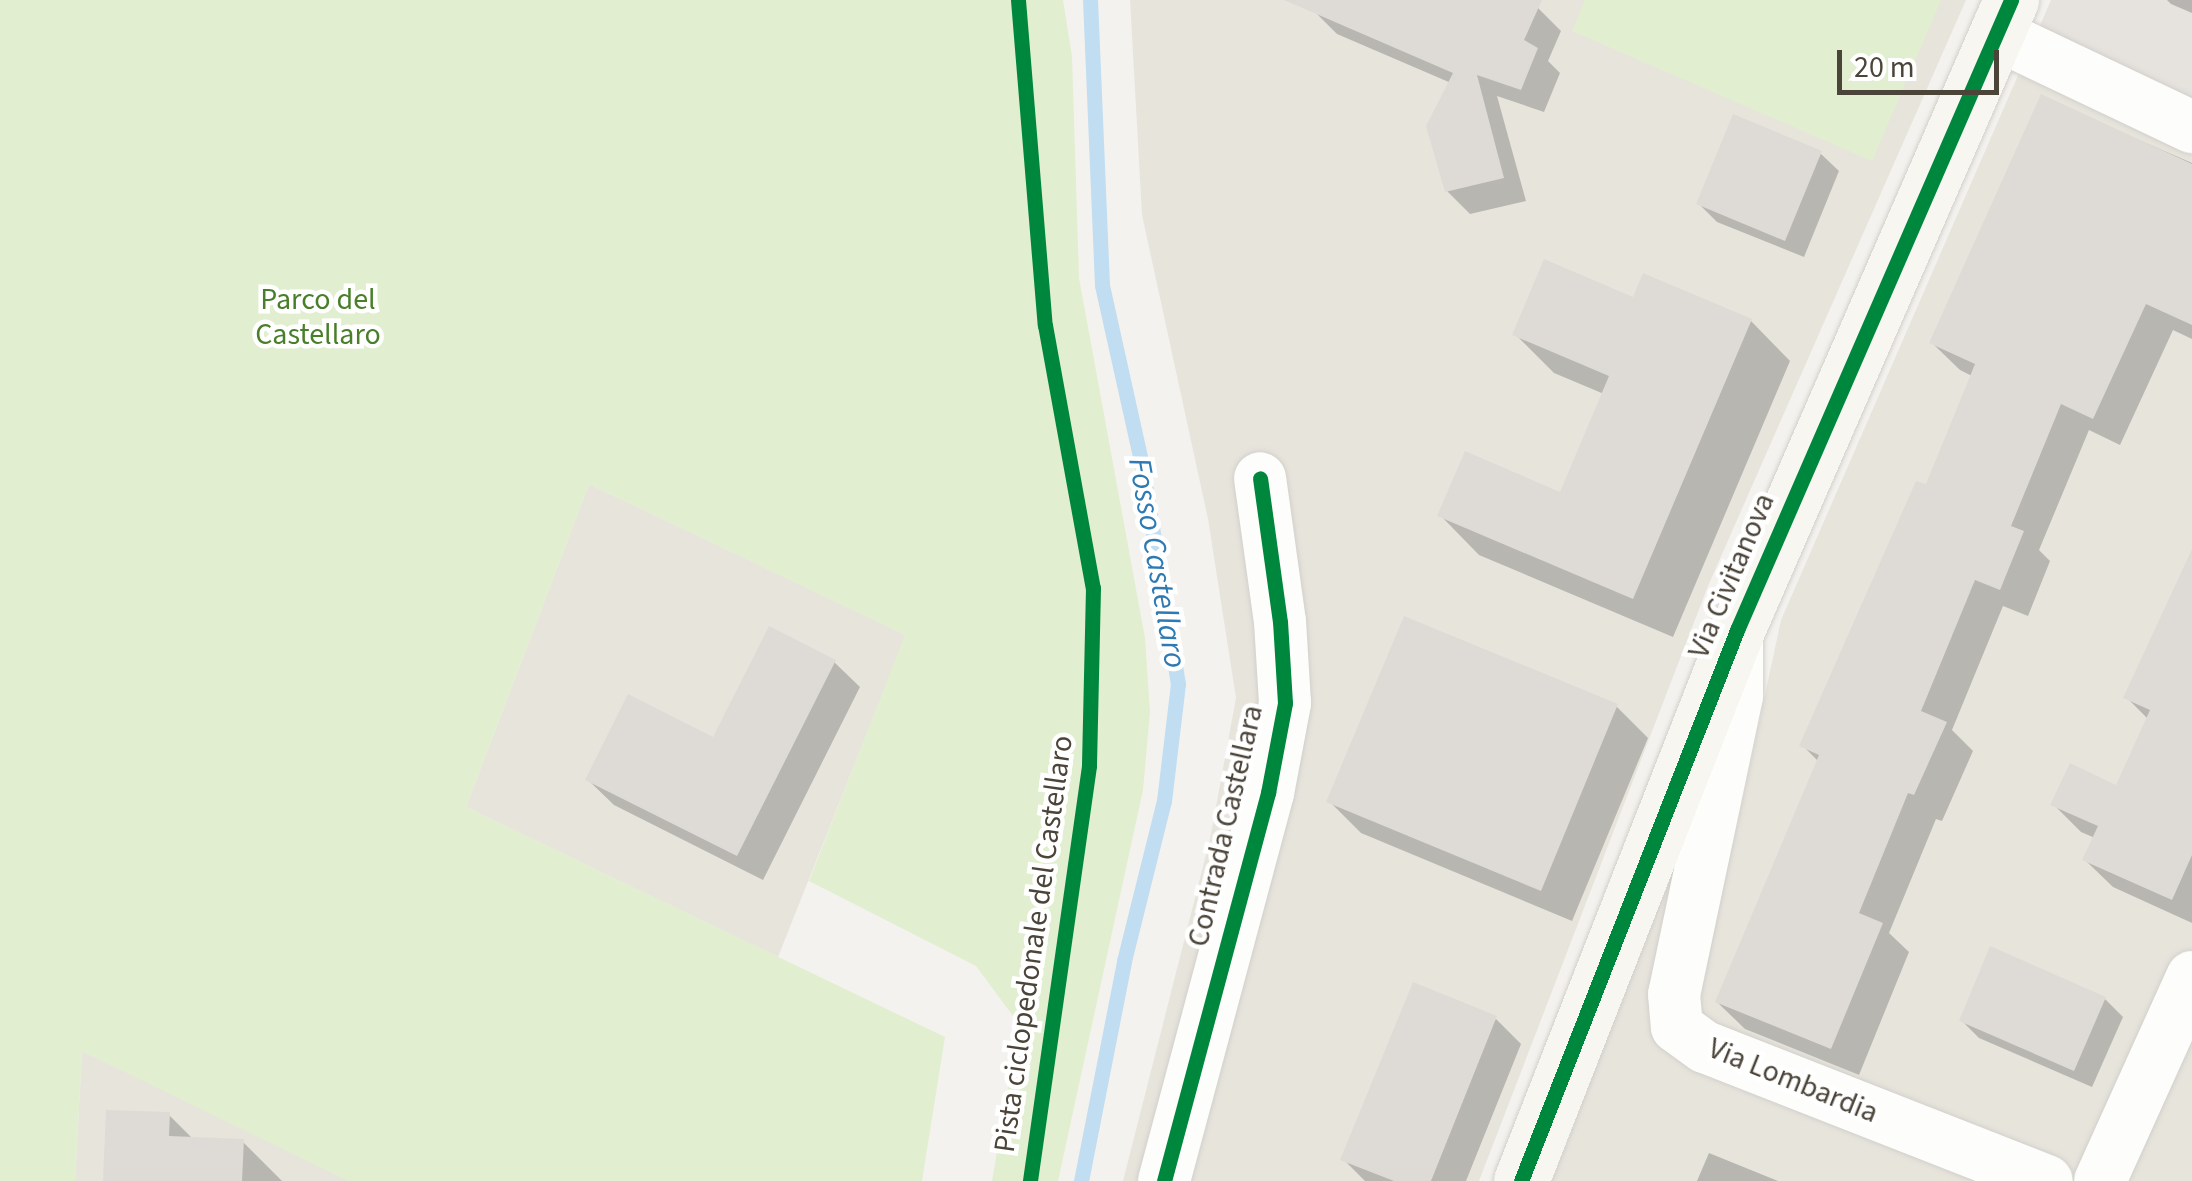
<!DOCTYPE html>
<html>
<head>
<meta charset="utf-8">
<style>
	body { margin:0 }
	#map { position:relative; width:2192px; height:1181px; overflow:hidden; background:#f4f2ee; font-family:"Source Sans 3",sans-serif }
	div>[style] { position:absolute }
	.residential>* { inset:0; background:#e7e4dc }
	.industrial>* { inset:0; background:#e6e2de }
	.green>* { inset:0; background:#e1eecf }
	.shadow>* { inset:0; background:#0003 }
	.stream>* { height:15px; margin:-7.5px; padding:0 7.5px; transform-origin:7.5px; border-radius:7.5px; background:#c0ddf1 }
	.building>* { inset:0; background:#dedbd6 }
	.roads { filter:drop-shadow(0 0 2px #d2d0cb) drop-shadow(0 0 2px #d2d0cb) }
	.street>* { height:52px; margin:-26px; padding:0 26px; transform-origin:26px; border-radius:26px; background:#fdfdfc }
	.secondary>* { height:55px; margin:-27.5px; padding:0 27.5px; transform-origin:27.5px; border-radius:27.5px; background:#f7f6f1 }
	.cycleway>* { height:15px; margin:-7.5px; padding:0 7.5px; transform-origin:7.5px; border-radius:7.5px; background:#00873e }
	span { translate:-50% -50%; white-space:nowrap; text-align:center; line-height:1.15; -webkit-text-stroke:9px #fff; paint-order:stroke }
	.park-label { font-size:30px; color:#4a7f2a }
	.street-label { font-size:30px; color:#4b4439 }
	.water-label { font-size:32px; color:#2e7ab2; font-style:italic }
	.scale { position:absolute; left:1837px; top:50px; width:162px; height:45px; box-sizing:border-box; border:5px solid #4b4439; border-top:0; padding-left:12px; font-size:30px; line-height:35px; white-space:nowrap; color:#4b4439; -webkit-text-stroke:8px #fff; paint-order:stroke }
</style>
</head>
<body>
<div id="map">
	<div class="residential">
		<div style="clip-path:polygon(1130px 0,1966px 0,1708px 586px,1479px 1181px,1123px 1181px,1210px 839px,1236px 698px,1208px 519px,1142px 215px)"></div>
		<div style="clip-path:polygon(2019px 73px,2192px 155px,2192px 1181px,1552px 1181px,1684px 839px,1733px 844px,1781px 620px)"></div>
		<div style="clip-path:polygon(589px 484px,906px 635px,778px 957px,466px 807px)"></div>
		<div style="clip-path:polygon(82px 1051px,355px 1181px,75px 1181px)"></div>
	</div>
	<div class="industrial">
		<div style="clip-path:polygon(2051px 0,2192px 0,2192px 98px,2039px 28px)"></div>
	</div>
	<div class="green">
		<div style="clip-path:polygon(0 0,1063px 0,1072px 56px,1079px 278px,1145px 638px,1150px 712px,1143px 790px,1058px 1181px,992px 1181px,1019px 1024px,976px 966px,809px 881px,905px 635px,589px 484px,466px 807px,945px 1037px,922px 1181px,348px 1181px,82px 1051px,75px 1181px,0 1181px)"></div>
		<div style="clip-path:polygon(1585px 0,1941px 0,1872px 161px,1572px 31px)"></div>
	</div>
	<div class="shadow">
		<div style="clip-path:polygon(1319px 0,1519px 0,1538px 8px,1561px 31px,1548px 61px,1560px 73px,1544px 112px,1497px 96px,1526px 201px,1470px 214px,1447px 191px,1451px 83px,1337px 34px,1314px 11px)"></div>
		<div style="clip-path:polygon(2167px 0,2192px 0,2192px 13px,2171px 4px)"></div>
		<div style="clip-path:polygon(2043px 98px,2192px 163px,2192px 339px,2173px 330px,2120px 445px,2089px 430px,2039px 550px,2050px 561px,2028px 616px,2003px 606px,1952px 730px,1973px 751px,1942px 821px,1936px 819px,1889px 933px,1909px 952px,1859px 1075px,1745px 1029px,1717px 1002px,1819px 762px,1802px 745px,1927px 487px,1972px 376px,1960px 370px,1932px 343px)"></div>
		<div style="clip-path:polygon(1734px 117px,1821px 154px,1839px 171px,1804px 257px,1717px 222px,1699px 204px)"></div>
		<div style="clip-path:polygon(1634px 300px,1751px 321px,1790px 361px,1673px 637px,1479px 555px,1440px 515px,1561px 495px,1604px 394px,1554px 373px,1515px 334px)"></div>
		<div style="clip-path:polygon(2192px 555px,2192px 923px,2113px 887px,2085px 860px,2095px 838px,2081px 832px,2053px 804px,2118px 788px,2148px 719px,2126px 697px)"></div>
		<div style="clip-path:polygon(834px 662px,860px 687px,763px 880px,614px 805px,588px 780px,714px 740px)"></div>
		<div style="clip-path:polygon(1617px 707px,1648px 738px,1572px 921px,1361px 833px,1329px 801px)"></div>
		<div style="clip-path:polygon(2105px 999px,2123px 1017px,2092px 1087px,1979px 1038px,1962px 1021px)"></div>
		<div style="clip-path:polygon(1496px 1019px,1521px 1044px,1466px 1181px,1365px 1181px,1343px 1159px)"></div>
		<div style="clip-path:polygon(169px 1115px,194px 1140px,243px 1142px,282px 1181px,106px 1181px)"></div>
		<div style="clip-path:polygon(1709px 1153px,1778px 1181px,1697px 1181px)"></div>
	</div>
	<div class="stream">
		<div style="left:1081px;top:1181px;width:224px;rotate:-78.9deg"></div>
		<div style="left:1124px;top:961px;width:165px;rotate:-76deg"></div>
		<div style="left:1164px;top:801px;width:118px;rotate:-83.2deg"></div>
		<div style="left:1178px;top:684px;width:226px;rotate:-99.4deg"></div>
		<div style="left:1141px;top:461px;width:180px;rotate:-102.5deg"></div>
		<div style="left:1102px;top:285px;width:285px;rotate:-92.4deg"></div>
	</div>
	<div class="building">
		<div style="clip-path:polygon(1284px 0,1542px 0,1524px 40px,1538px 48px,1521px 90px,1477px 75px,1504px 178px,1445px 192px,1426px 126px,1453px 73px)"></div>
		<div style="clip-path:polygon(2041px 94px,2192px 164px,2192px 325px,2146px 304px,2093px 419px,2061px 404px,2011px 526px,2024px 531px,2000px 590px,1975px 580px,1921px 711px,1947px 722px,1914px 795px,1908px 793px,1859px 913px,1883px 923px,1831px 1049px,1715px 1002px,1819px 755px,1799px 746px,1916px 481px,1926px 484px,1975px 364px,1929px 343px)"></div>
		<div style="clip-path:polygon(1733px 114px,1822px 151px,1785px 241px,1696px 204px)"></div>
		<div style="clip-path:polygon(1544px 259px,1633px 297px,1643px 273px,1752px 319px,1633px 599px,1437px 516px,1465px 451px,1560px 492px,1609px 376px,1512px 335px)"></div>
		<div style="clip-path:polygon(2192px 549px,2192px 855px,2172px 900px,2082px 860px,2098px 826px,2050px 805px,2070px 763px,2116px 785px,2150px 710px,2123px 698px)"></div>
		<div style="clip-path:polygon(1404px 616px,1618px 704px,1541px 891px,1326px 802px)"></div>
		<div style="clip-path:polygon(769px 626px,836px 660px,737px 856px,585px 780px,628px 694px,713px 737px)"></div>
		<div style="clip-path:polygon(1990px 946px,2106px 997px,2074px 1071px,1959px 1021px)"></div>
		<div style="clip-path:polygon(1413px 982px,1497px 1016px,1431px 1181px,1394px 1181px,1340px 1160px)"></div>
		<div style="clip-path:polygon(106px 1110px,170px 1112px,169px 1136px,244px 1139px,242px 1181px,103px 1181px)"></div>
	</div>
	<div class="roads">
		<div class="street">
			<div style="left:1996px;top:34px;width:217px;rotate:25.4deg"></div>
			<div style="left:1737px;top:643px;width:53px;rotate:90deg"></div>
			<div style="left:1737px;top:696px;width:305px;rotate:101.9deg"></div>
			<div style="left:1674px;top:994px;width:33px;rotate:85deg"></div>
			<div style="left:1677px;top:1027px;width:34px;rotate:36deg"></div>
			<div style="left:1705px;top:1047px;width:367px;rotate:21.4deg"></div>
			<div style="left:1164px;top:1181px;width:402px;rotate:-75deg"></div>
			<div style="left:1268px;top:793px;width:92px;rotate:-79.3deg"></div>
			<div style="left:1285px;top:703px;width:81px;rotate:-93.5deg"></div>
			<div style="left:1280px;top:622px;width:145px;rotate:-97.9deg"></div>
			<div style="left:2100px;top:1181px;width:224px;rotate:-65.7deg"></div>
		</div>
		<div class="secondary">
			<div style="left:1521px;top:1181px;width:592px;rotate:-68.59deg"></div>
			<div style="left:1737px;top:630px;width:687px;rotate:-66.49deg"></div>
		</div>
	</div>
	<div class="cycleway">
		<div style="left:1018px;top:0;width:326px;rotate:85.3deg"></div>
		<div style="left:1045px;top:325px;width:267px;rotate:79.7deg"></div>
		<div style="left:1093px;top:588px;width:178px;rotate:91.3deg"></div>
		<div style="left:1089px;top:766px;width:419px;rotate:98.1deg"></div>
		<div style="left:1164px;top:1181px;width:402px;rotate:-75deg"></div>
		<div style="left:1268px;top:793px;width:92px;rotate:-79.3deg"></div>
		<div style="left:1285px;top:703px;width:81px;rotate:-93.5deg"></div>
		<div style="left:1280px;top:622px;width:145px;rotate:-97.9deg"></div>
		<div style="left:1521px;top:1181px;width:592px;rotate:-68.59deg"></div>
		<div style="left:1737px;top:630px;width:687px;rotate:-66.49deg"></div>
	</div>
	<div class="park-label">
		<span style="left:318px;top:317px">Parco del<br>Castellaro</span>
	</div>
	<div class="street-label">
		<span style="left:1732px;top:576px;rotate:-67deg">Via Civitanova</span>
		<span style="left:1226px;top:826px;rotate:-77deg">Contrada Castellara</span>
		<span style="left:1034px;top:944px;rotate:-82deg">Pista ciclopedonale del Castellaro</span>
		<span style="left:1793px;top:1081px;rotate:22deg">Via Lombardia</span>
	</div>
	<div class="water-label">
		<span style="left:1157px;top:563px;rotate:80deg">Fosso Castellaro</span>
	</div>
	<div class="scale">20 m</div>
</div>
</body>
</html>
